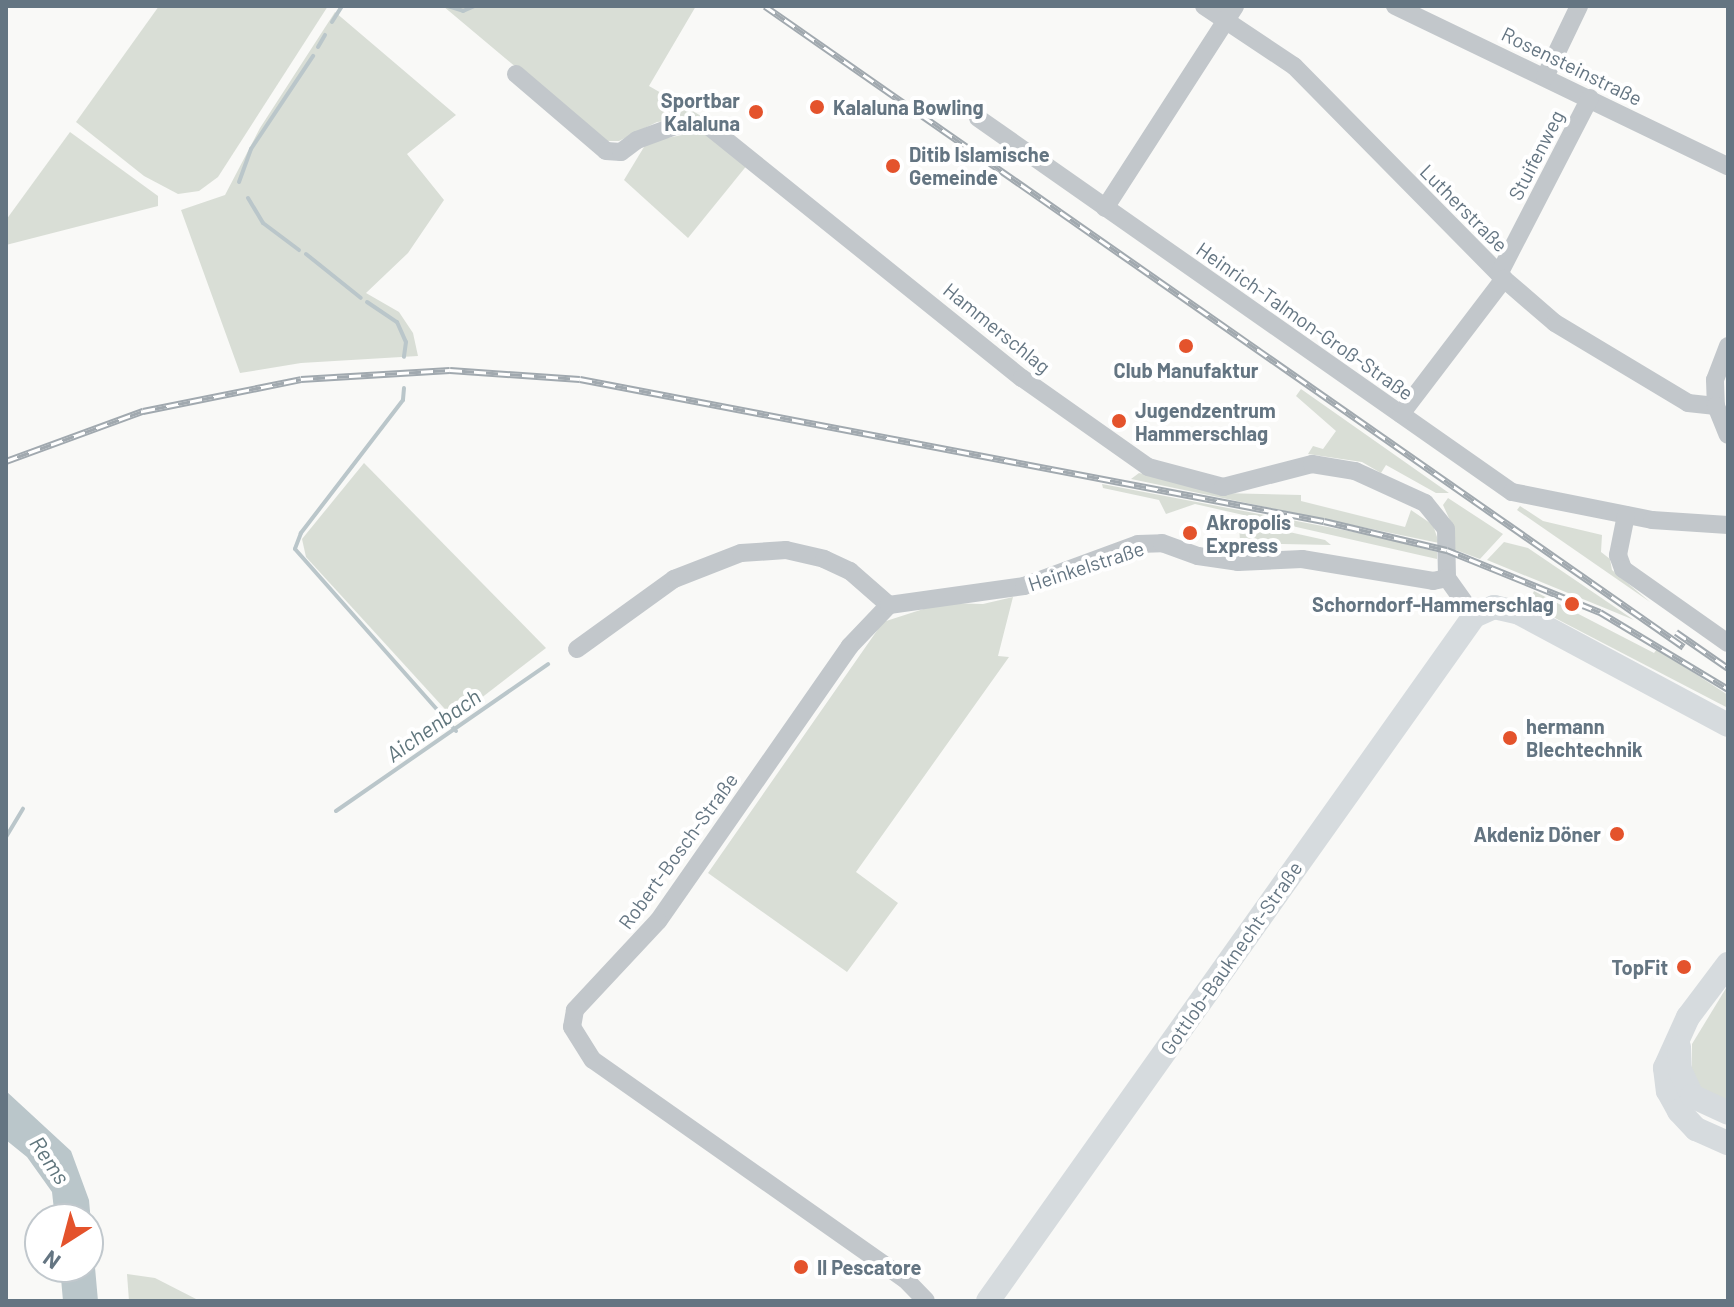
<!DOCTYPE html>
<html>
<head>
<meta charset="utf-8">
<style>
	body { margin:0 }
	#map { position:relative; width:1734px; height:1307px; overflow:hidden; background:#f9f9f7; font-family:Barlow,sans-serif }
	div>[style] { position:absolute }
	.green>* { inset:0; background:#d9ded6 }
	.water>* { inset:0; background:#bac6ca }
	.stream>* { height:4px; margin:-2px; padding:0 2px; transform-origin:2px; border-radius:2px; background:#bac6ca }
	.street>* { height:18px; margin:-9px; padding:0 9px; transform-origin:9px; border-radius:9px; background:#c2c7cb }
	.secondary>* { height:24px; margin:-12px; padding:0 12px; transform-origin:12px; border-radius:12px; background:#d6dbde }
	.rail>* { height:7px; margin-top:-3.5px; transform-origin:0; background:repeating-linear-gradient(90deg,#fff 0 12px,#a1a9af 0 24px); box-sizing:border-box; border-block:2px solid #a1a9af }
	.dots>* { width:22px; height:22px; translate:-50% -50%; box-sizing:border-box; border:4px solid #fff; border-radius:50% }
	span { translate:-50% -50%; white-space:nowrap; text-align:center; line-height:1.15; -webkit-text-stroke:8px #fff; paint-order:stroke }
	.street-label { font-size:20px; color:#647582 }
	.poi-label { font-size:20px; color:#647582; font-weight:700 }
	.right { translate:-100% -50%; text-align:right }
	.left { translate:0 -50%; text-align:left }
	.water-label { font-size:22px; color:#5f757c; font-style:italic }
	.frame { position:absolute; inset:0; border:8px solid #647582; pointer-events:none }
	.north { position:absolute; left:24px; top:1203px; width:80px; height:80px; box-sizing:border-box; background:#fff; border:2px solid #c1c8cd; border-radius:50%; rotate:216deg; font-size:22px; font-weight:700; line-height:32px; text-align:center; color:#647582 }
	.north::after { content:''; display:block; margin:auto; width:28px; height:36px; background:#e4532c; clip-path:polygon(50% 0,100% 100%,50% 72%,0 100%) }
</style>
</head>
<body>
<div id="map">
	<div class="green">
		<div style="clip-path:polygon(159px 6px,328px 6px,218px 177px,199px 191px,178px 194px,144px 176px,76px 122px)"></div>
		<div style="clip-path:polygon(443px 6px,696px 6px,649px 86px,703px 117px,657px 122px,619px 141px,604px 141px)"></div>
		<div style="clip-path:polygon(335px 12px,456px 115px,407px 154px,444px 200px,408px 253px,366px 293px,399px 312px,413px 333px,418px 356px,301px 363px,240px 373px,181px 210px,225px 195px,260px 128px)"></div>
		<div style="clip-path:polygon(702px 131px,748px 164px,688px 238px,624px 180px,647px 142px)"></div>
		<div style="clip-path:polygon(70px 132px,158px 196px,158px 206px,6px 245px,6px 220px)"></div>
		<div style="clip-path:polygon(1301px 389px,1449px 493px,1436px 493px,1386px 465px,1381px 473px,1362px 462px,1308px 454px,1313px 446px,1323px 449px,1336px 431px,1296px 396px)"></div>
		<div style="clip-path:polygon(364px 463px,546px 648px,454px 719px,306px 557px,302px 539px)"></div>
		<div style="clip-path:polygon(1139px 473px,1221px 493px,1301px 495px,1301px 501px,1405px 527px,1411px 510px,1433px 525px,1439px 543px,1131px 479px)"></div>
		<div style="clip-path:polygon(1102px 484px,1375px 536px,1437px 552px,1437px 559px,1195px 504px,1166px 514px,1159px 500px,1103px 488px)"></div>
		<div style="clip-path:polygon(1448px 498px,1503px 534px,1480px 559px,1453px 549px,1453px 527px,1443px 505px)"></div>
		<div style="clip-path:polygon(1520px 506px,1543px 521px,1602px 535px,1601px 552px,1610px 559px,1612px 570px,1650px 602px,1517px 510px)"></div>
		<div style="clip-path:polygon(1239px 521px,1325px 540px,1331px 545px,1240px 543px)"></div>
		<div style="clip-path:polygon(1504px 542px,1528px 548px,1634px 620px,1487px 560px)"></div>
		<div style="clip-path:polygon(1534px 591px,1654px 653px,1657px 649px,1728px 695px,1728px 708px,1528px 604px)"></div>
		<div style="clip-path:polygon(1013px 597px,998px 656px,1009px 657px,856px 872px,898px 903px,847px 972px,708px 873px,883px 622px,942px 603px,983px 604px)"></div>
		<div style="clip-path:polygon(1728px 985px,1728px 1103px,1702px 1092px,1692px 1077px,1692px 1044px)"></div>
		<div style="clip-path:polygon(127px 1274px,155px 1278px,200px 1301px,129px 1301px)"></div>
	</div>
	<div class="water">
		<div style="clip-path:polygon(6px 1091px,71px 1151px,89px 1200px,98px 1301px,63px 1301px,60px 1267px,88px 1267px,88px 1219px,55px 1219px,52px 1192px,27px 1157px,6px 1140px)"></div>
	</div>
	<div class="stream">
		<div style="left:448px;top:6px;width:16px;rotate:18deg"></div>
		<div style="left:463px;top:11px;width:12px;rotate:-24deg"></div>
		<div style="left:332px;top:22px;width:19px;rotate:-58deg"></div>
		<div style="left:318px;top:47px;width:14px;rotate:-60deg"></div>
		<div style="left:239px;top:182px;width:35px;rotate:-70deg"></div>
		<div style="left:251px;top:149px;width:112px;rotate:-56.3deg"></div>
		<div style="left:248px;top:198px;width:29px;rotate:59deg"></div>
		<div style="left:263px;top:223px;width:45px;rotate:36.9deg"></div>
		<div style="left:306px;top:254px;width:70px;rotate:38.7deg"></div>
		<div style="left:367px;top:302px;width:36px;rotate:34deg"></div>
		<div style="left:397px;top:322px;width:22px;rotate:66deg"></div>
		<div style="left:406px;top:342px;width:15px;rotate:98deg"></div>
		<div style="left:404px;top:388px;width:12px;rotate:95deg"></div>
		<div style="left:403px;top:400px;width:168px;rotate:127.5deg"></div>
		<div style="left:301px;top:533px;width:17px;rotate:111deg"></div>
		<div style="left:295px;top:549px;width:243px;rotate:48.5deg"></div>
		<div style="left:336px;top:811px;width:258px;rotate:-34.7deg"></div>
		<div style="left:6px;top:837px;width:33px;rotate:-59deg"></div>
	</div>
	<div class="street">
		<div style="left:1204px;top:6px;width:108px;rotate:33.7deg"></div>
		<div style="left:1294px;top:66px;width:299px;rotate:45.4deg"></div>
		<div style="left:1504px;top:279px;width:67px;rotate:40.8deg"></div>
		<div style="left:1555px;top:323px;width:155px;rotate:31deg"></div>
		<div style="left:1688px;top:403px;width:28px;rotate:6deg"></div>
		<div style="left:1395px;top:6px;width:369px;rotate:25.7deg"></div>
		<div style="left:516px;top:74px;width:118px;rotate:40.5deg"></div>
		<div style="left:606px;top:151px;width:15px;rotate:4deg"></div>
		<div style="left:621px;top:152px;width:20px;rotate:-37deg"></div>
		<div style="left:637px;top:140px;width:40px;rotate:-20.2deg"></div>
		<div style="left:675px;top:126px;width:32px;rotate:-2deg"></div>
		<div style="left:707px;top:125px;width:404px;rotate:38.8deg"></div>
		<div style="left:1022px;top:378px;width:154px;rotate:35.2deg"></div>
		<div style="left:1148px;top:467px;width:78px;rotate:14.9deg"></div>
		<div style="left:1223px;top:487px;width:92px;rotate:-14.5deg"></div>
		<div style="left:1312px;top:464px;width:44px;rotate:9.2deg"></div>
		<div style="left:1355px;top:471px;width:77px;rotate:24.6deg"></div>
		<div style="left:1425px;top:503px;width:33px;rotate:51deg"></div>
		<div style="left:1446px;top:529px;width:49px;rotate:88.8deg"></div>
		<div style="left:1447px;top:578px;width:47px;rotate:54.6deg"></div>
		<div style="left:1545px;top:77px;width:79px;rotate:-64.4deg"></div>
		<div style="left:978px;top:118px;width:652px;rotate:35.01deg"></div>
		<div style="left:1512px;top:492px;width:143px;rotate:11.3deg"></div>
		<div style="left:1652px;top:520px;width:76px;rotate:3.8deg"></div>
		<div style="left:1105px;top:208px;width:240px;rotate:-57.2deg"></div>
		<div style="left:1499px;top:274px;width:198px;rotate:-62.7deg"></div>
		<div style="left:1728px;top:346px;width:36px;rotate:111deg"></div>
		<div style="left:1715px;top:380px;width:26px;rotate:88deg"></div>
		<div style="left:1716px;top:406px;width:31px;rotate:68deg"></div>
		<div style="left:1401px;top:414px;width:170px;rotate:-52.7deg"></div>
		<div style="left:1626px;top:515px;width:41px;rotate:101.3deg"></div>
		<div style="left:1618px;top:555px;width:15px;rotate:70deg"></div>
		<div style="left:1623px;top:569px;width:128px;rotate:35.2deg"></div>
		<div style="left:889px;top:605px;width:57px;rotate:133.6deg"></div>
		<div style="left:850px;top:646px;width:335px;rotate:124.9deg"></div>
		<div style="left:658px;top:921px;width:122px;rotate:133deg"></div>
		<div style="left:575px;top:1010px;width:17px;rotate:100deg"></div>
		<div style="left:572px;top:1027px;width:39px;rotate:58deg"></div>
		<div style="left:593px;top:1060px;width:381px;rotate:35.1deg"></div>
		<div style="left:905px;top:1279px;width:30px;rotate:46deg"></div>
		<div style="left:577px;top:649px;width:120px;rotate:-35.8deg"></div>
		<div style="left:674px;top:579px;width:72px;rotate:-21.2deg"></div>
		<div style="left:741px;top:553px;width:45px;rotate:-3.8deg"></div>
		<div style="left:786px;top:550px;width:39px;rotate:13deg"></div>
		<div style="left:824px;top:559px;width:29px;rotate:25deg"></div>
		<div style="left:850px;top:571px;width:52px;rotate:41.1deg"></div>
		<div style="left:889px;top:605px;width:136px;rotate:-8deg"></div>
		<div style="left:1024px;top:586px;width:121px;rotate:-20.2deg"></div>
		<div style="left:1138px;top:544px;width:24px;rotate:-2deg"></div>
		<div style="left:1162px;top:543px;width:38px;rotate:20deg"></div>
		<div style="left:1198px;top:556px;width:40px;rotate:8.5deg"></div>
		<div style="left:1238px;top:562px;width:64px;rotate:-2.7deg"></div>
		<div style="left:1302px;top:559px;width:133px;rotate:9.5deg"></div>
		<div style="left:1433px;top:581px;width:14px;rotate:-12deg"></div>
	</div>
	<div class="secondary">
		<div style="left:1728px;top:964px;width:66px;rotate:127deg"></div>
		<div style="left:1688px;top:1017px;width:56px;rotate:114.3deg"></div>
		<div style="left:1665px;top:1068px;width:23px;rotate:83deg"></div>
		<div style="left:1668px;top:1091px;width:23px;rotate:61deg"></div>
		<div style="left:1679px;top:1111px;width:25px;rotate:47deg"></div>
		<div style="left:1696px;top:1129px;width:35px;rotate:24deg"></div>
		<div style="left:1679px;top:1047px;width:23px;rotate:88deg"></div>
		<div style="left:1680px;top:1070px;width:29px;rotate:65deg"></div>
		<div style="left:1692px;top:1096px;width:40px;rotate:25deg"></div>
		<div style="left:988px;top:1301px;width:840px;rotate:-54.64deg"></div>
		<div style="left:1474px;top:616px;width:22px;rotate:-24deg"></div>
		<div style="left:1494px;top:607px;width:26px;rotate:13deg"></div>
		<div style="left:1519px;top:613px;width:237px;rotate:28.2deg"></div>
	</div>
	<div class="rail">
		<div style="left:765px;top:6px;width:1120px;rotate:34.9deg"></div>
		<div style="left:6px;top:461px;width:146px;rotate:-20.1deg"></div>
		<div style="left:143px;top:411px;width:161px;rotate:-11.4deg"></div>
		<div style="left:301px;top:379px;width:149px;rotate:-3.5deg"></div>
		<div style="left:450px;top:370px;width:130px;rotate:4deg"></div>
		<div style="left:580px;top:379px;width:757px;rotate:10.81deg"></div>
		<div style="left:1324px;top:521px;width:126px;rotate:13.3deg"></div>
		<div style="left:1447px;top:550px;width:165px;rotate:22.1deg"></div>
		<div style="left:1600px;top:612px;width:149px;rotate:31deg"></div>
		<div style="left:1676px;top:632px;width:63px;rotate:34.7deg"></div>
	</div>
	<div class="dots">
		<div style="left:817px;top:107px;background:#e4532c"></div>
		<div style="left:756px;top:112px;background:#e4532c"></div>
		<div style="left:893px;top:166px;background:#e4532c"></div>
		<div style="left:1186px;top:346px;background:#e4532c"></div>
		<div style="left:1119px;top:421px;background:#e4532c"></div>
		<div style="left:1190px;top:533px;background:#e4532c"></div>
		<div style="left:1572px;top:604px;background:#e4532c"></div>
		<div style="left:1510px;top:738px;background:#e4532c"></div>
		<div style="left:1617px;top:834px;background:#e4532c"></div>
		<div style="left:1684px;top:967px;background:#e4532c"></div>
		<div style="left:801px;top:1267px;background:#e4532c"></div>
	</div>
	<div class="street-label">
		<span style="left:1572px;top:66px;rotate:26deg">Rosensteinstraße</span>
		<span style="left:1536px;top:155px;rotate:-63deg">Stuifenweg</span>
		<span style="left:1464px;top:208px;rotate:45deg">Lutherstraße</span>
		<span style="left:1305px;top:321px;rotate:35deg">Heinrich-Talmon-Groß-Straße</span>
		<span style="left:997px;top:328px;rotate:39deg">Hammerschlag</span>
		<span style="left:1086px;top:566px;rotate:-18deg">Heinkelstraße</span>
		<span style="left:678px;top:851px;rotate:-54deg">Robert-Bosch-Straße</span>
		<span style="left:1231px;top:958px;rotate:-55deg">Gottlob-Bauknecht-Straße</span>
	</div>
	<div class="poi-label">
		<span class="right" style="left:740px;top:112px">Sportbar<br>Kalaluna</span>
		<span class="left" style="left:833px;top:107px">Kalaluna Bowling</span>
		<span class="left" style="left:909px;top:166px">Ditib Islamische<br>Gemeinde</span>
		<span style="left:1186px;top:370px">Club Manufaktur</span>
		<span class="left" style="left:1135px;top:422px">Jugendzentrum<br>Hammerschlag</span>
		<span class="left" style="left:1206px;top:534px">Akropolis<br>Express</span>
		<span class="right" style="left:1554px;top:604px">Schorndorf-Hammerschlag</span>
		<span class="left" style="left:1526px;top:738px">hermann<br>Blechtechnik</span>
		<span class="right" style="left:1601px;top:834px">Akdeniz Döner</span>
		<span class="right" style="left:1668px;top:967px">TopFit</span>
		<span class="left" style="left:817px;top:1267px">Il Pescatore</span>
	</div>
	<div class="water-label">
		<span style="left:433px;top:725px;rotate:-35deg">Aichenbach</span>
		<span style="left:50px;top:1160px;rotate:56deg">Rems</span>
	</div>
	<div class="frame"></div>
	<div class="north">N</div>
</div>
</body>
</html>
